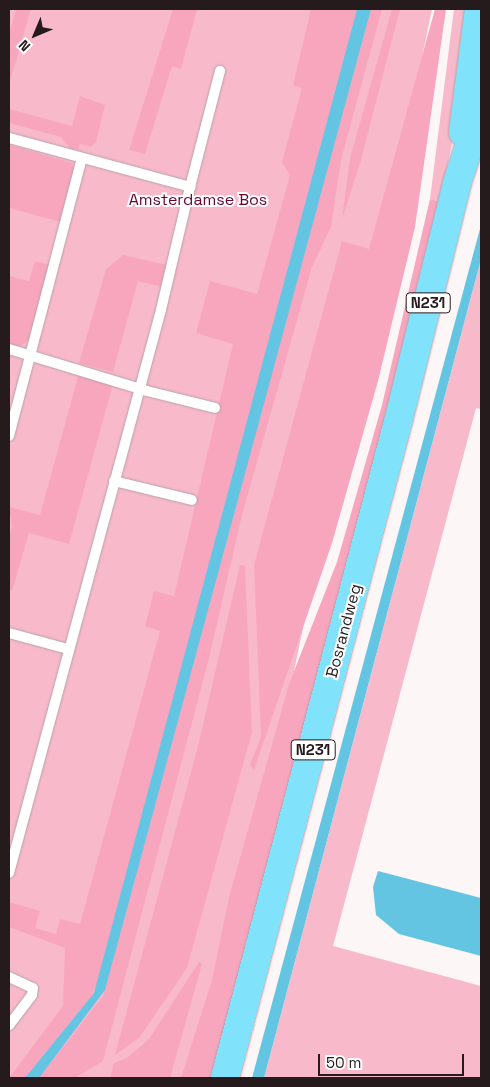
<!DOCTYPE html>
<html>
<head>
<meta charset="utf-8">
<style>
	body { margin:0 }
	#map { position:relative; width:490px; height:1087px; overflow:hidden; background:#fcf6f7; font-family:"Space Grotesk",sans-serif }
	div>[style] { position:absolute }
	.green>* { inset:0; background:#f8bacb }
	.forest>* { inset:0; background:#f8a6be }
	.water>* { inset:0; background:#64c5e3 }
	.roads { filter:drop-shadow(0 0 1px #bba0a7) drop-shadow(0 0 1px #bba0a7) }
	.service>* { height:10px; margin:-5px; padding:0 5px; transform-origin:5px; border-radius:5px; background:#fff }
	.primary>* { height:28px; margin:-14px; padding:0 14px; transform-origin:14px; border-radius:14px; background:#80e2fb }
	span { translate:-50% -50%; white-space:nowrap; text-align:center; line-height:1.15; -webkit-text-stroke:4px #fff; paint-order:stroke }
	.shield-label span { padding:1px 4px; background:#fff; border:1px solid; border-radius:4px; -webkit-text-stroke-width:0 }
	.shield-label { font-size:15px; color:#251b1d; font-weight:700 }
	.park-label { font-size:16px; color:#660633 }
	.street-label { font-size:16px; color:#251b1d }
	.frame { position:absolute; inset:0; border:10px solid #251b1d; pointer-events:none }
	.north { position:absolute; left:10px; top:10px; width:50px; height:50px; -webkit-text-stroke:4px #fff; paint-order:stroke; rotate:225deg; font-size:14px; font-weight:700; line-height:20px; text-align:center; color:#251b1d }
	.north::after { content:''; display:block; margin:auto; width:18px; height:22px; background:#251b1d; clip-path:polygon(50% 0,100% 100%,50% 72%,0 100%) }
	.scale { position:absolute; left:318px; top:1054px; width:146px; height:22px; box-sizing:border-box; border:2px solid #251b1d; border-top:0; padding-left:6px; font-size:15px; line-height:18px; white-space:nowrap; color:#251b1d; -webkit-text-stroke:4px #fff; paint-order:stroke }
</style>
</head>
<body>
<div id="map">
	<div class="green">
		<div style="clip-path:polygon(9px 9px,432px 9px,234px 959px,201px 1078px,9px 1078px)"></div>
		<div style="clip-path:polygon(454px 9px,470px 9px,458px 114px,440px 202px,430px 199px)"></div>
		<div style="clip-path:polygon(481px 259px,481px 409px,476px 408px,333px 946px,481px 986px,481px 1078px,264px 1078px)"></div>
	</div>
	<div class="forest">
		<div style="clip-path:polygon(16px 9px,31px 9px,9px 85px,9px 34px)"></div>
		<div style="clip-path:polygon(173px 9px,197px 9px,181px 69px,172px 66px,145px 154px,129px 150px)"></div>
		<div style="clip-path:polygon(311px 9px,357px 9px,97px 984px,90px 998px,25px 1078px,9px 1078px,63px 1006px,65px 948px,9px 927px,9px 902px,40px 911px,35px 928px,56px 934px,60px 919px,80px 924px,160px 631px,145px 626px,154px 591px,174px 596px,233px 344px,196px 333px,210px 281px,257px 294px,290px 175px,282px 162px,302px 88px,293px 85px)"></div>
		<div style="clip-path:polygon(382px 9px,341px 160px,331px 227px,312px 267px,242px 515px,210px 654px,103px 1061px,75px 1078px,39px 1078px,103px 996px,370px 10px)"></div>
		<div style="clip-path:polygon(392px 9px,400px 9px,361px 160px,342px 219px,350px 158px)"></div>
		<div style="clip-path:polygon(435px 9px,446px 9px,415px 227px,378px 381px,332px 543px,254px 770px,250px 765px,261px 737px,254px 565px,342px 241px,369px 249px)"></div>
		<div style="clip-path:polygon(80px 96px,105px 105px,96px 142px,91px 147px,80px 144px,78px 150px,70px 148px,61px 137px,9px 123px,9px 109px,72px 126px)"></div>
		<div style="clip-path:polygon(9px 145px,72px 163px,74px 170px,61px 222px,9px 208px)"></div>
		<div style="clip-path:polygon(430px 199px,440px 202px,392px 407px,212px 1078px,181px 1078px,212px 980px,229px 897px,289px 684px,337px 562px,354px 503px,382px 405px)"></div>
		<div style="clip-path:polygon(123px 255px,167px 265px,162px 287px,138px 281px,113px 372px,79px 363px,106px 269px)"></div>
		<div style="clip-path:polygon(35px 261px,50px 265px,29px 340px,21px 346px,9px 345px,9px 276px,29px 281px)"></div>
		<div style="clip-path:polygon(79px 373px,113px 384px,69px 544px,29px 533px,12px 591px,9px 590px,9px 537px,12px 526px,9px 507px,40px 515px)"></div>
		<div style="clip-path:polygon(240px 565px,245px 566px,252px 732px,187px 968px,139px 1038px,115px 1055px,198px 746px)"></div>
		<div style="clip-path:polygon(199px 962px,202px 964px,170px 1078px,110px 1078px,114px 1063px,127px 1058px,149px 1039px)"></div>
	</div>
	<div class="water">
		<div style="clip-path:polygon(357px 9px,371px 9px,105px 990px,39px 1078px,25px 1078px,94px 993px)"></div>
		<div style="clip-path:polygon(481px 225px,481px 259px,264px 1078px,252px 1078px)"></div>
		<div style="clip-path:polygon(378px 871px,481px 898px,481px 956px,399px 934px,376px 915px,373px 887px)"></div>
	</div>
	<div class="roads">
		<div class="service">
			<div style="left:9px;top:138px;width:188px;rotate:15.1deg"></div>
			<div style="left:190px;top:187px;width:126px;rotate:103.3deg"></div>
			<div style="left:161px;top:310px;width:583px;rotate:105.11deg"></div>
			<div style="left:190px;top:187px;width:120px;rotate:-75.5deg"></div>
			<div style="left:9px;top:349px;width:144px;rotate:16.9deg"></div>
			<div style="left:147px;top:391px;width:70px;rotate:14deg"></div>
			<div style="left:9px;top:436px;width:287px;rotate:-75.3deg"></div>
			<div style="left:114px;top:481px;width:80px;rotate:13.7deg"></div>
			<div style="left:9px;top:633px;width:61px;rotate:15.2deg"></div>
			<div style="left:9px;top:977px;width:26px;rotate:25deg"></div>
			<div style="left:33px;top:988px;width:7px;rotate:98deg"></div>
			<div style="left:32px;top:995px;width:38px;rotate:127deg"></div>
		</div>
		<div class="primary">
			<div style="left:463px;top:132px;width:124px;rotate:-82.6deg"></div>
			<div style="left:225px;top:1078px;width:678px;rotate:-75.23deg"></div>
			<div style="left:398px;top:422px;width:246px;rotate:-76.1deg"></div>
			<div style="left:457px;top:183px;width:78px;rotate:-72deg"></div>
		</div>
	</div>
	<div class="shield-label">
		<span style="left:428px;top:303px">N231</span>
		<span style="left:313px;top:750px">N231</span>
	</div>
	<div class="park-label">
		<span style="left:198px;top:200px">Amsterdamse Bos</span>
	</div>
	<div class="street-label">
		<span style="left:344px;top:631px;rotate:-75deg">Bosrandweg</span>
	</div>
	<div class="frame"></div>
	<div class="north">N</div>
	<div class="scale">50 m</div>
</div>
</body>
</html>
